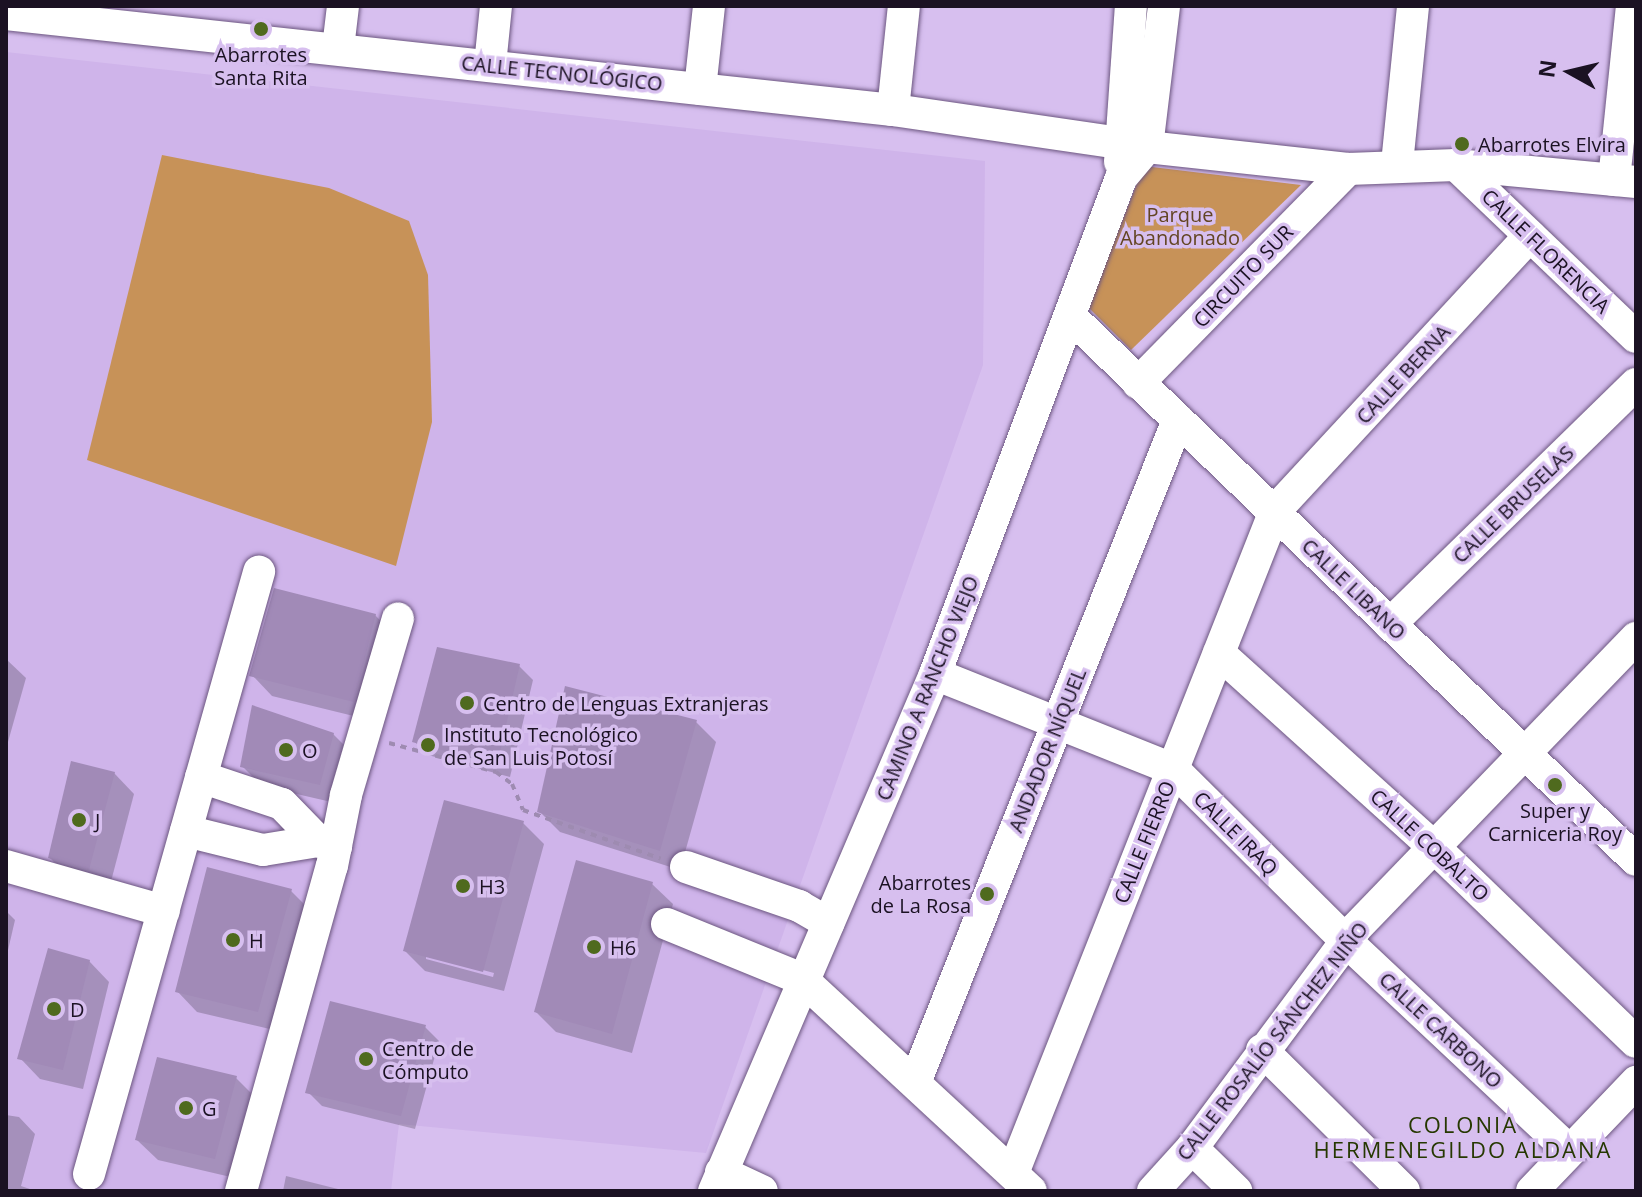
<!DOCTYPE html>
<html>
<head>
<meta charset="utf-8">
<style>
	body { margin:0 }
	#map { position:relative; width:1642px; height:1197px; overflow:hidden; background:#d7bfef; font-family:"Open Sans",sans-serif }
	div>[style] { position:absolute }
	.built>* { inset:0; background:#cfb4ea }
	.green>* { inset:0; background:#c79258 }
	.shadow>* { inset:0; background:#0003 }
	.building>* { inset:0; background:#a18ab7 }
	.path>* { height:4px; margin-top:-2px; transform-origin:0; background:repeating-linear-gradient(90deg,#9e8bb1 0 6px,transparent 0 12px) }
	.roads { filter:drop-shadow(0 0 2px #6c5680) drop-shadow(0 0 2px #6c5680) }
	.minor>* { height:32px; margin:-16px; padding:0 16px; transform-origin:16px; border-radius:16px; background:#fff }
	.dots>* { width:22px; height:22px; translate:-50% -50%; box-sizing:border-box; border:4px solid #d7bfef; border-radius:50% }
	span { translate:-50% -50%; white-space:nowrap; text-align:center; line-height:1.15; -webkit-text-stroke:7px #d7bfef; paint-order:stroke }
	.poi-label { font-size:20px; color:#1b1223 }
	.left { translate:0 -50%; text-align:left }
	.right { translate:-100% -50%; text-align:right }
	.street-label { font-size:20px; color:#1b1223 }
	.park-label { font-size:20px; color:#634523 }
	.neighbourhood-label { font-size:22px; color:#263801; letter-spacing:2px }
	.frame { position:absolute; inset:0; border:8px solid #1b1223; pointer-events:none }
	.north { position:absolute; left:1530px; top:32px; width:80px; height:80px; -webkit-text-stroke:6px #d7bfef; paint-order:stroke; rotate:278deg; font-size:22px; font-weight:700; line-height:32px; text-align:center; color:#1b1223 }
	.north::after { content:''; display:block; margin:auto; width:28px; height:36px; background:#1b1223; clip-path:polygon(50% 0,100% 100%,50% 72%,0 100%) }
</style>
</head>
<body>
<div id="map">
	<div class="built">
		<div style="clip-path:polygon(6px 52px,985px 161px,983px 365px,706px 1153px,399px 1124px,391px 1191px,6px 1191px)"></div>
	</div>
	<div class="green">
		<div style="clip-path:polygon(162px 155px,329px 188px,409px 221px,428px 275px,432px 422px,396px 566px,87px 460px)"></div>
		<div style="clip-path:polygon(1144px 166px,1301px 185px,1131px 350px,1088px 307px)"></div>
	</div>
	<div class="shadow">
		<div style="clip-path:polygon(375px 615px,395px 636px,374px 721px,272px 696px,252px 675px)"></div>
		<div style="clip-path:polygon(6px 659px,26px 678px,6px 749px)"></div>
		<div style="clip-path:polygon(519px 666px,533px 680px,510px 777px,428px 755px,415px 742px)"></div>
		<div style="clip-path:polygon(696px 722px,716px 742px,680px 870px,560px 832px,539px 811px)"></div>
		<div style="clip-path:polygon(333px 734px,354px 755px,340px 804px,262px 786px,242px 766px)"></div>
		<div style="clip-path:polygon(114px 773px,134px 794px,109px 889px,70px 878px,50px 858px)"></div>
		<div style="clip-path:polygon(evenodd,523px 823px,544px 844px,504px 991px,425px 971px,405px 951px,523px 823px,426px 955px,494px 973px,493px 977px,426px 959px,426px 955px)"></div>
		<div style="clip-path:polygon(652px 884px,673px 904px,632px 1053px,556px 1032px,536px 1012px)"></div>
		<div style="clip-path:polygon(291px 891px,311px 911px,278px 1031px,197px 1012px,177px 991px)"></div>
		<div style="clip-path:polygon(6px 911px,15px 920px,6px 959px)"></div>
		<div style="clip-path:polygon(89px 961px,109px 982px,83px 1089px,40px 1079px,20px 1058px)"></div>
		<div style="clip-path:polygon(425px 1027px,439px 1041px,415px 1129px,322px 1106px,308px 1092px)"></div>
		<div style="clip-path:polygon(236px 1078px,256px 1098px,235px 1178px,158px 1160px,137px 1140px)"></div>
		<div style="clip-path:polygon(6px 1115px,19px 1117px,35px 1134px,21px 1186px,36px 1191px,6px 1191px)"></div>
		<div style="clip-path:polygon(286px 1176px,346px 1191px,283px 1191px)"></div>
	</div>
	<div class="building">
		<div style="clip-path:polygon(274px 588px,376px 614px,354px 702px,249px 676px)"></div>
		<div style="clip-path:polygon(437px 647px,520px 664px,497px 765px,412px 742px)"></div>
		<div style="clip-path:polygon(565px 686px,697px 720px,660px 851px,537px 812px)"></div>
		<div style="clip-path:polygon(252px 705px,334px 733px,320px 785px,240px 767px)"></div>
		<div style="clip-path:polygon(71px 761px,115px 772px,89px 870px,48px 858px)"></div>
		<div style="clip-path:polygon(444px 800px,524px 821px,483px 972px,403px 951px)"></div>
		<div style="clip-path:polygon(576px 860px,653px 882px,612px 1034px,534px 1012px)"></div>
		<div style="clip-path:polygon(207px 867px,292px 889px,258px 1012px,175px 992px)"></div>
		<div style="clip-path:polygon(48px 948px,90px 960px,63px 1070px,17px 1059px)"></div>
		<div style="clip-path:polygon(330px 1001px,426px 1025px,401px 1116px,305px 1093px)"></div>
		<div style="clip-path:polygon(157px 1057px,237px 1076px,215px 1159px,135px 1140px)"></div>
	</div>
	<div class="path">
		<div style="left:389px;top:743px;width:111px;rotate:15.2deg"></div>
		<div style="left:496px;top:772px;width:20px;rotate:37deg"></div>
		<div style="left:512px;top:784px;width:28px;rotate:67deg"></div>
		<div style="left:523px;top:810px;width:146px;rotate:19.5deg"></div>
	</div>
	<div class="roads">
		<div class="minor">
			<div style="left:6px;top:14px;width:892px;rotate:6.18deg"></div>
			<div style="left:893px;top:110px;width:257px;rotate:8.3deg"></div>
			<div style="left:1147px;top:147px;width:202px;rotate:6.2deg"></div>
			<div style="left:1348px;top:169px;width:108px;rotate:-2.1deg"></div>
			<div style="left:1456px;top:165px;width:181px;rotate:5.4deg"></div>
			<div style="left:338px;top:48px;width:42px;rotate:-83.2deg"></div>
			<div style="left:490px;top:65px;width:59px;rotate:-84.2deg"></div>
			<div style="left:700px;top:89px;width:83px;rotate:-83.8deg"></div>
			<div style="left:893px;top:110px;width:105px;rotate:-84deg"></div>
			<div style="left:1120px;top:162px;width:156px;rotate:-86deg"></div>
			<div style="left:1397px;top:164px;width:159px;rotate:-84.2deg"></div>
			<div style="left:1456px;top:165px;width:249px;rotate:43.7deg"></div>
			<div style="left:1614px;top:180px;width:175px;rotate:-84.1deg"></div>
			<div style="left:1072px;top:318px;width:782px;rotate:43.86deg"></div>
			<div style="left:1138px;top:383px;width:300px;rotate:-45.5deg"></div>
			<div style="left:1390px;top:624px;width:344px;rotate:-44.3deg"></div>
			<div style="left:1219px;top:653px;width:291px;rotate:42.1deg"></div>
			<div style="left:1435px;top:848px;width:279px;rotate:44deg"></div>
			<div style="left:935px;top:674px;width:256px;rotate:21.8deg"></div>
			<div style="left:1173px;top:769px;width:244px;rotate:44.8deg"></div>
			<div style="left:1346px;top:941px;width:307px;rotate:43.2deg"></div>
			<div style="left:201px;top:777px;width:85px;rotate:18.4deg"></div>
			<div style="left:282px;top:804px;width:52px;rotate:45.8deg"></div>
			<div style="left:186px;top:831px;width:79px;rotate:13.9deg"></div>
			<div style="left:263px;top:850px;width:56px;rotate:-9.3deg"></div>
			<div style="left:318px;top:841px;width:19px;rotate:18deg"></div>
			<div style="left:6px;top:866px;width:164px;rotate:15.9deg"></div>
			<div style="left:686px;top:867px;width:120px;rotate:19deg"></div>
			<div style="left:799px;top:906px;width:34px;rotate:30deg"></div>
			<div style="left:667px;top:924px;width:146px;rotate:22.2deg"></div>
			<div style="left:802px;top:979px;width:312px;rotate:42.8deg"></div>
			<div style="left:1262px;top:1050px;width:200px;rotate:44.8deg"></div>
			<div style="left:916px;top:1080px;width:710px;rotate:-68.35deg"></div>
			<div style="left:1192px;top:1148px;width:62px;rotate:44.3deg"></div>
			<div style="left:721px;top:1172px;width:45px;rotate:24.9deg"></div>
			<div style="left:1013px;top:1173px;width:712px;rotate:-68.41deg"></div>
			<div style="left:1275px;top:511px;width:375px;rotate:-47.2deg"></div>
			<div style="left:89px;top:1174px;width:626px;rotate:-74.23deg"></div>
			<div style="left:241px;top:1191px;width:337px;rotate:-74.4deg"></div>
			<div style="left:332px;top:866px;width:72px;rotate:-78.8deg"></div>
			<div style="left:346px;top:795px;width:184px;rotate:-73.6deg"></div>
			<div style="left:714px;top:1191px;width:562px;rotate:-66.85deg"></div>
			<div style="left:935px;top:674px;width:530px;rotate:-69.44deg"></div>
			<div style="left:1121px;top:178px;width:40px;rotate:-50deg"></div>
			<div style="left:1147px;top:147px;width:142px;rotate:-83.1deg"></div>
			<div style="left:1153px;top:1191px;width:58px;rotate:-47.8deg"></div>
			<div style="left:1192px;top:1148px;width:273px;rotate:-53.3deg"></div>
			<div style="left:1355px;top:929px;width:405px;rotate:-46deg"></div>
			<div style="left:1532px;top:1191px;width:151px;rotate:-46.3deg"></div>
		</div>
	</div>
	<div class="dots">
		<div style="left:261px;top:29px;background:#4f6a1e"></div>
		<div style="left:1462px;top:144px;background:#4f6a1e"></div>
		<div style="left:467px;top:703px;background:#4f6a1e"></div>
		<div style="left:428px;top:745px;background:#4f6a1e"></div>
		<div style="left:286px;top:750px;background:#4f6a1e"></div>
		<div style="left:1555px;top:785px;background:#4f6a1e"></div>
		<div style="left:79px;top:820px;background:#4f6a1e"></div>
		<div style="left:463px;top:886px;background:#4f6a1e"></div>
		<div style="left:987px;top:894px;background:#4f6a1e"></div>
		<div style="left:233px;top:940px;background:#4f6a1e"></div>
		<div style="left:594px;top:947px;background:#4f6a1e"></div>
		<div style="left:54px;top:1009px;background:#4f6a1e"></div>
		<div style="left:366px;top:1059px;background:#4f6a1e"></div>
		<div style="left:186px;top:1108px;background:#4f6a1e"></div>
	</div>
	<div class="poi-label">
		<span style="left:261px;top:66px">Abarrotes<br>Santa Rita</span>
		<span class="left" style="left:1478px;top:144px">Abarrotes Elvira</span>
		<span class="left" style="left:483px;top:703px">Centro de Lenguas Extranjeras</span>
		<span class="left" style="left:444px;top:746px">Instituto Tecnológico<br>de San Luis Potosí</span>
		<span class="left" style="left:302px;top:750px">O</span>
		<span style="left:1555px;top:822px">Super y<br>Carniceria Roy</span>
		<span class="left" style="left:95px;top:820px">J</span>
		<span class="right" style="left:971px;top:894px">Abarrotes<br>de La Rosa</span>
		<span class="left" style="left:479px;top:886px">H3</span>
		<span class="left" style="left:249px;top:940px">H</span>
		<span class="left" style="left:610px;top:947px">H6</span>
		<span class="left" style="left:70px;top:1009px">D</span>
		<span class="left" style="left:382px;top:1060px">Centro de<br>Cómputo</span>
		<span class="left" style="left:202px;top:1108px">G</span>
	</div>
	<div class="street-label">
		<span style="left:562px;top:73px;rotate:6deg">CALLE TECNOLÓGICO</span>
		<span style="left:1546px;top:251px;rotate:44deg">CALLE FLORENCIA</span>
		<span style="left:1243px;top:276px;rotate:-46deg">CIRCUITO SUR</span>
		<span style="left:1403px;top:374px;rotate:-47deg">CALLE BERNA</span>
		<span style="left:1513px;top:504px;rotate:-44deg">CALLE BRUSELAS</span>
		<span style="left:1354px;top:589px;rotate:44deg">CALLE LIBANO</span>
		<span style="left:927px;top:688px;rotate:-68deg">CAMINO A RANCHO VIEJO</span>
		<span style="left:1047px;top:750px;rotate:-68deg">ANDADOR NÍQUEL</span>
		<span style="left:1236px;top:833px;rotate:45deg">CALLE IRAQ</span>
		<span style="left:1144px;top:842px;rotate:-68deg">CALLE FIERRO</span>
		<span style="left:1430px;top:845px;rotate:43deg">CALLE COBALTO</span>
		<span style="left:1441px;top:1030px;rotate:43deg">CALLE CARBONO</span>
		<span style="left:1272px;top:1041px;rotate:-52deg">CALLE ROSALÍO SÁNCHEZ NIÑO</span>
	</div>
	<div class="park-label">
		<span style="left:1180px;top:226px">Parque<br>Abandonado</span>
	</div>
	<div class="neighbourhood-label">
		<span style="left:1463px;top:1137px">COLONIA<br>HERMENEGILDO ALDANA</span>
	</div>
	<div class="frame"></div>
	<div class="north">N</div>
</div>
</body>
</html>
